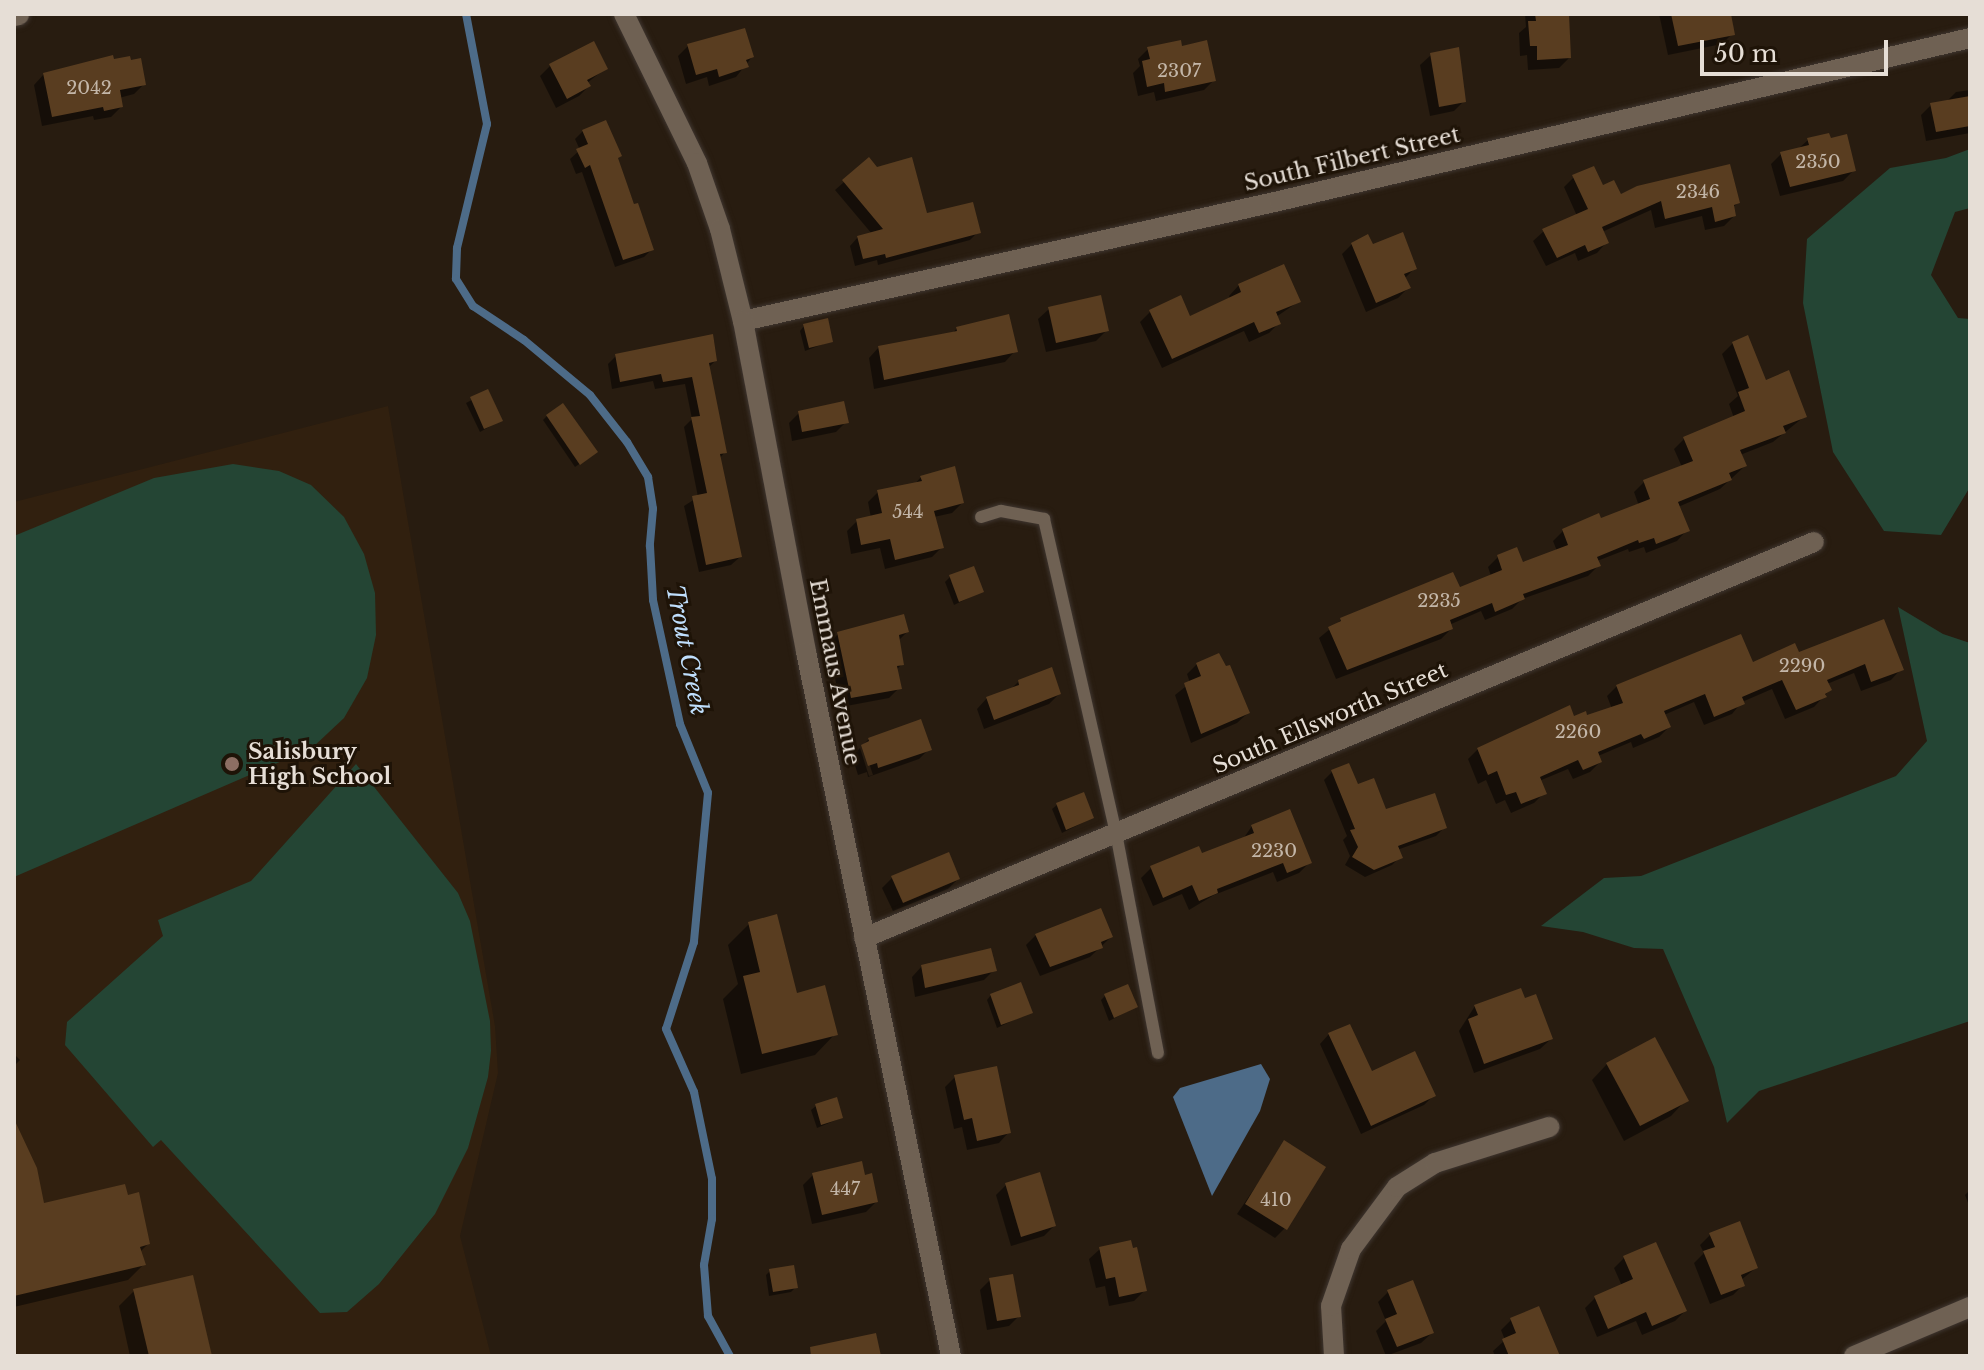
<!DOCTYPE html>
<html>
<head>
<meta charset="utf-8">
<style>
	body { margin:0 }
	#map { position:relative; width:1984px; height:1370px; overflow:hidden; background:#281c10; font-family:"Libre Baskerville",serif }
	div>[style] { position:absolute }
	.built>* { inset:0; background:#31200f }
	.green>* { inset:0; background:#244534 }
	.water>* { inset:0; background:#4d6b88 }
	.shadow>* { inset:0; background:#0007 }
	.stream>* { height:8px; margin:-4px; padding:0 4px; transform-origin:4px; border-radius:4px; background:#4d6b88 }
	.building>* { inset:0; background:#593d20 }
	.roads { filter:drop-shadow(0 0 2px #3f3630) drop-shadow(0 0 2px #3f3630) }
	.service>* { height:12px; margin:-6px; padding:0 6px; transform-origin:6px; border-radius:6px; background:#6f6153 }
	.minor>* { height:20px; margin:-10px; padding:0 10px; transform-origin:10px; border-radius:10px; background:#6f6153 }
	.secondary>* { height:20px; margin:-10px; padding:0 10px; transform-origin:10px; border-radius:10px; background:#6f6153 }
	.dots>* { width:22px; height:22px; translate:-50% -50%; box-sizing:border-box; border:4px solid #1e1307; border-radius:50% }
	span { translate:-50% -50%; white-space:nowrap; text-align:center; line-height:1.15; -webkit-text-stroke:6px #1e1307; paint-order:stroke }
	.number-label { font-size:18px; color:#c3b6a8 }
	.number-label span { -webkit-text-stroke-width:0 }
	.street-label { font-size:22px; color:#e6ded6 }
	.poi-label { font-size:22px; color:#e6ded6; font-weight:700 }
	.left { translate:0 -50%; text-align:left }
	.water-label { font-size:24px; color:#bfdefc; font-style:italic }
	.frame { position:absolute; inset:0; border:16px solid #e6ded6; pointer-events:none }
	.scale { position:absolute; left:1700px; top:40px; width:188px; height:36px; box-sizing:border-box; border:4px solid #e6ded6; border-top:0; padding-left:10px; font-size:24px; line-height:28px; white-space:nowrap; color:#e6ded6; -webkit-text-stroke:6px #1e1307; paint-order:stroke }
</style>
</head>
<body>
<div id="map">
	<div class="built">
		<div style="clip-path:polygon(388px 406px,495px 1026px,498px 1073px,460px 1236px,491px 1356px,14px 1356px,14px 502px)"></div>
	</div>
	<div class="green">
		<div style="clip-path:polygon(1970px 149px,1970px 208px,1955px 212px,1931px 275px,1958px 318px,1970px 319px,1970px 487px,1941px 535px,1884px 531px,1833px 452px,1803px 303px,1807px 239px,1890px 168px,1946px 158px)"></div>
		<div style="clip-path:polygon(233px 464px,279px 471px,311px 485px,344px 517px,364px 554px,375px 593px,376px 635px,367px 678px,344px 718px,312px 748px,14px 877px,14px 536px,154px 478px)"></div>
		<div style="clip-path:polygon(1898px 607px,1943px 634px,1970px 643px,1970px 1021px,1759px 1091px,1727px 1123px,1714px 1067px,1663px 949px,1634px 948px,1583px 932px,1541px 926px,1604px 878px,1641px 876px,1896px 776px,1927px 741px)"></div>
		<div style="clip-path:polygon(356px 764px,458px 893px,470px 921px,490px 1021px,491px 1051px,488px 1077px,468px 1148px,435px 1214px,379px 1284px,347px 1312px,320px 1313px,161px 1140px,153px 1147px,65px 1045px,67px 1022px,163px 936px,158px 920px,251px 881px)"></div>
	</div>
	<div class="water">
		<div style="clip-path:polygon(1261px 1064px,1270px 1079px,1260px 1111px,1212px 1196px,1173px 1097px,1180px 1088px)"></div>
	</div>
	<div class="shadow">
		<div style="clip-path:polygon(1525px 14px,1567px 14px,1569px 58px,1559px 68px,1528px 70px,1527px 55px,1520px 56px,1519px 33px,1526px 27px)"></div>
		<div style="clip-path:polygon(1659px 14px,1729px 14px,1732px 34px,1722px 44px,1668px 55px)"></div>
		<div style="clip-path:polygon(688px 46px,752px 57px,736px 77px,709px 86px,707px 77px,686px 84px,678px 56px)"></div>
		<div style="clip-path:polygon(1180px 48px,1214px 80px,1204px 90px,1156px 101px,1154px 92px,1138px 96px,1133px 73px,1140px 66px,1138px 59px,1148px 49px)"></div>
		<div style="clip-path:polygon(1431px 55px,1464px 101px,1454px 111px,1430px 116px,1420px 65px)"></div>
		<div style="clip-path:polygon(112px 61px,144px 84px,134px 94px,119px 98px,121px 107px,111px 117px,94px 120px,93px 116px,42px 126px,34px 85px,44px 74px)"></div>
		<div style="clip-path:polygon(550px 66px,606px 68px,587px 83px,589px 86px,579px 96px,556px 108px,540px 76px)"></div>
		<div style="clip-path:polygon(1970px 90px,1970px 133px,1926px 141px,1921px 115px,1931px 105px,1946px 102px,1956px 92px)"></div>
		<div style="clip-path:polygon(583px 131px,616px 159px,652px 249px,644px 257px,615px 267px,582px 172px,576px 174px,570px 159px,580px 150px,575px 139px)"></div>
		<div style="clip-path:polygon(1808px 140px,1854px 170px,1843px 181px,1780px 196px,1771px 164px,1781px 154px,1798px 149px)"></div>
		<div style="clip-path:polygon(869px 160px,925px 216px,978px 232px,970px 240px,878px 265px,877px 260px,855px 266px,850px 246px,858px 237px,872px 234px,835px 190px)"></div>
		<div style="clip-path:polygon(1574px 177px,1620px 197px,1738px 203px,1732px 208px,1734px 216px,1724px 226px,1705px 230px,1702px 216px,1655px 228px,1651px 210px,1602px 232px,1607px 242px,1597px 253px,1578px 261px,1575px 253px,1546px 266px,1533px 241px,1544px 231px,1577px 216px,1564px 187px)"></div>
		<div style="clip-path:polygon(1352px 244px,1372px 247px,1415px 268px,1404px 279px,1408px 288px,1398px 298px,1366px 312px,1342px 254px)"></div>
		<div style="clip-path:polygon(1239px 285px,1298px 302px,1276px 317px,1279px 323px,1269px 333px,1249px 342px,1244px 331px,1162px 368px,1140px 322px,1150px 312px,1189px 318px,1230px 299px,1229px 296px)"></div>
		<div style="clip-path:polygon(1049px 309px,1106px 331px,1096px 341px,1046px 352px,1038px 319px)"></div>
		<div style="clip-path:polygon(804px 326px,831px 341px,805px 351px,800px 331px)"></div>
		<div style="clip-path:polygon(957px 328px,1015px 351px,1005px 362px,874px 389px,869px 358px,879px 347px,952px 334px)"></div>
		<div style="clip-path:polygon(1733px 343px,1765px 382px,1805px 416px,1773px 442px,1740px 455px,1745px 466px,1720px 489px,1678px 507px,1687px 530px,1677px 541px,1646px 553px,1644px 547px,1629px 552px,1628px 549px,1597px 561px,1598px 566px,1588px 576px,1522px 599px,1512px 609px,1485px 620px,1481px 611px,1449px 625px,1451px 629px,1441px 639px,1336px 679px,1319px 638px,1341px 620px,1459px 589px,1491px 576px,1488px 567px,1498px 557px,1522px 565px,1557px 551px,1553px 541px,1563px 531px,1639px 506px,1634px 492px,1644px 482px,1682px 467px,1674px 449px,1684px 439px,1734px 418px,1729px 404px,1738px 396px,1722px 354px)"></div>
		<div style="clip-path:polygon(616px 356px,715px 361px,708px 368px,725px 452px,719px 459px,740px 557px,731px 565px,699px 572px,684px 506px,698px 497px,684px 427px,692px 419px,685px 384px,655px 389px,653px 381px,612px 389px,608px 364px)"></div>
		<div style="clip-path:polygon(487px 392px,500px 421px,480px 432px,466px 403px)"></div>
		<div style="clip-path:polygon(799px 413px,846px 422px,836px 432px,792px 441px,789px 423px)"></div>
		<div style="clip-path:polygon(547px 416px,591px 456px,575px 467px,543px 420px)"></div>
		<div style="clip-path:polygon(921px 477px,962px 503px,952px 513px,934px 517px,942px 547px,932px 557px,885px 569px,880px 548px,851px 554px,847px 531px,857px 521px,871px 518px,868px 502px,878px 492px,914px 485px)"></div>
		<div style="clip-path:polygon(950px 577px,981px 592px,954px 605px,945px 582px)"></div>
		<div style="clip-path:polygon(1883px 621px,1901px 669px,1891px 680px,1861px 691px,1854px 673px,1827px 684px,1830px 690px,1814px 707px,1785px 719px,1772px 689px,1742px 702px,1732px 714px,1704px 725px,1694px 702px,1664px 715px,1669px 727px,1659px 737px,1633px 748px,1631px 742px,1598px 756px,1600px 762px,1590px 772px,1573px 779px,1568px 769px,1539px 781px,1544px 793px,1534px 803px,1511px 813px,1505px 800px,1496px 804px,1486px 780px,1478px 784px,1468px 759px,1478px 749px,1612px 709px,1607px 696px,1617px 686px,1798px 655px)"></div>
		<div style="clip-path:polygon(907px 632px,898px 641px,902px 664px,896px 670px,899px 688px,889px 698px,841px 707px,828px 644px,838px 634px)"></div>
		<div style="clip-path:polygon(1197px 664px,1248px 713px,1237px 723px,1191px 743px,1175px 695px,1190px 683px,1187px 674px)"></div>
		<div style="clip-path:polygon(1019px 681px,1059px 694px,1049px 704px,984px 729px,977px 709px,987px 698px,1009px 691px)"></div>
		<div style="clip-path:polygon(869px 739px,929px 749px,919px 759px,868px 777px,867px 772px,858px 775px,852px 756px,860px 748px,869px 776px,873px 775px,863px 745px)"></div>
		<div style="clip-path:polygon(1332px 772px,1385px 812px,1444px 828px,1436px 836px,1397px 850px,1400px 857px,1392px 865px,1365px 877px,1345px 865px,1350px 856px,1343px 840px,1347px 836px,1324px 780px)"></div>
		<div style="clip-path:polygon(1057px 805px,1092px 818px,1062px 833px,1052px 809px)"></div>
		<div style="clip-path:polygon(1252px 826px,1309px 863px,1299px 873px,1277px 882px,1273px 872px,1214px 895px,1189px 910px,1182px 894px,1153px 906px,1141px 878px,1151px 868px,1201px 856px,1243px 839px)"></div>
		<div style="clip-path:polygon(893px 877px,958px 879px,948px 889px,893px 911px,882px 888px)"></div>
		<div style="clip-path:polygon(749px 924px,795px 995px,835px 1034px,815px 1055px,741px 1074px,723px 999px,738px 984px,728px 945px)"></div>
		<div style="clip-path:polygon(1036px 935px,1111px 937px,1090px 957px,1040px 976px,1026px 945px)"></div>
		<div style="clip-path:polygon(922px 966px,994px 970px,984px 980px,915px 997px,912px 977px)"></div>
		<div style="clip-path:polygon(991px 995px,1031px 1012px,997px 1028px,987px 1000px)"></div>
		<div style="clip-path:polygon(1106px 995px,1136px 1007px,1109px 1021px,1101px 1000px)"></div>
		<div style="clip-path:polygon(1475px 1006px,1551px 1039px,1540px 1049px,1474px 1073px,1459px 1031px)"></div>
		<div style="clip-path:polygon(1329px 1034px,1372px 1073px,1434px 1095px,1424px 1105px,1361px 1134px,1320px 1044px)"></div>
		<div style="clip-path:polygon(14px 1054px,20px 1060px,14px 1066px)"></div>
		<div style="clip-path:polygon(1607px 1064px,1686px 1100px,1671px 1116px,1624px 1141px,1592px 1080px)"></div>
		<div style="clip-path:polygon(955px 1077px,1009px 1132px,999px 1143px,967px 1150px,962px 1127px,954px 1129px,945px 1087px)"></div>
		<div style="clip-path:polygon(816px 1106px,841px 1118px,817px 1128px,811px 1110px)"></div>
		<div style="clip-path:polygon(14px 1142px,42px 1206px,148px 1244px,140px 1252px,143px 1265px,128px 1280px,14px 1307px)"></div>
		<div style="clip-path:polygon(1285px 1143px,1285px 1228px,1275px 1238px,1237px 1214px)"></div>
		<div style="clip-path:polygon(813px 1175px,864px 1177px,876px 1202px,866px 1212px,812px 1224px,803px 1185px)"></div>
		<div style="clip-path:polygon(1006px 1185px,1054px 1226px,1044px 1236px,1011px 1246px,996px 1195px)"></div>
		<div style="clip-path:polygon(1970px 1190px,1970px 1208px,1965px 1195px)"></div>
		<div style="clip-path:polygon(1710px 1235px,1756px 1268px,1741px 1280px,1743px 1285px,1733px 1295px,1710px 1304px,1694px 1263px,1704px 1253px,1700px 1245px)"></div>
		<div style="clip-path:polygon(1100px 1249px,1144px 1291px,1134px 1301px,1109px 1306px,1105px 1286px,1096px 1288px,1089px 1259px)"></div>
		<div style="clip-path:polygon(1624px 1258px,1685px 1311px,1675px 1321px,1642px 1335px,1636px 1321px,1597px 1337px,1585px 1308px,1595px 1298px,1622px 1286px,1614px 1268px)"></div>
		<div style="clip-path:polygon(770px 1271px,795px 1288px,791px 1292px,769px 1296px,766px 1275px)"></div>
		<div style="clip-path:polygon(990px 1280px,1019px 1316px,1009px 1326px,987px 1330px,980px 1290px)"></div>
		<div style="clip-path:polygon(134px 1291px,210px 1356px,130px 1356px,119px 1306px)"></div>
		<div style="clip-path:polygon(1388px 1292px,1432px 1333px,1421px 1343px,1386px 1356px,1376px 1331px,1386px 1321px,1378px 1302px)"></div>
		<div style="clip-path:polygon(1511px 1320px,1558px 1356px,1495px 1356px,1493px 1351px,1505px 1340px,1501px 1330px)"></div>
	</div>
	<div class="stream">
		<div style="left:466px;top:14px;width:112px;rotate:79.2deg"></div>
		<div style="left:487px;top:124px;width:128px;rotate:103.6deg"></div>
		<div style="left:457px;top:248px;width:31px;rotate:92deg"></div>
		<div style="left:456px;top:279px;width:32px;rotate:58deg"></div>
		<div style="left:473px;top:306px;width:61px;rotate:33.7deg"></div>
		<div style="left:524px;top:340px;width:86px;rotate:39.8deg"></div>
		<div style="left:590px;top:395px;width:60px;rotate:51.8deg"></div>
		<div style="left:627px;top:442px;width:41px;rotate:59deg"></div>
		<div style="left:648px;top:477px;width:32px;rotate:81deg"></div>
		<div style="left:653px;top:509px;width:37px;rotate:95deg"></div>
		<div style="left:650px;top:546px;width:54px;rotate:86.8deg"></div>
		<div style="left:653px;top:600px;width:127px;rotate:77.7deg"></div>
		<div style="left:680px;top:724px;width:74px;rotate:67.9deg"></div>
		<div style="left:708px;top:793px;width:150px;rotate:95.4deg"></div>
		<div style="left:694px;top:942px;width:91px;rotate:107.8deg"></div>
		<div style="left:666px;top:1029px;width:69px;rotate:66deg"></div>
		<div style="left:694px;top:1092px;width:89px;rotate:78.3deg"></div>
		<div style="left:712px;top:1179px;width:40px;rotate:90deg"></div>
		<div style="left:712px;top:1219px;width:47px;rotate:99.9deg"></div>
		<div style="left:704px;top:1265px;width:51px;rotate:85.5deg"></div>
		<div style="left:708px;top:1316px;width:46px;rotate:61.2deg"></div>
	</div>
	<div class="building">
		<div style="clip-path:polygon(1535px 14px,1569px 14px,1571px 58px,1537px 60px,1537px 46px,1530px 46px,1528px 21px,1536px 21px)"></div>
		<div style="clip-path:polygon(1671px 14px,1731px 14px,1735px 35px,1678px 46px)"></div>
		<div style="clip-path:polygon(745px 28px,754px 57px,746px 60px,749px 67px,719px 77px,717px 69px,696px 75px,687px 44px)"></div>
		<div style="clip-path:polygon(1181px 40px,1182px 46px,1207px 40px,1216px 81px,1165px 92px,1164px 83px,1147px 87px,1142px 61px,1150px 59px,1147px 47px)"></div>
		<div style="clip-path:polygon(594px 41px,608px 69px,587px 80px,591px 86px,567px 99px,549px 64px)"></div>
		<div style="clip-path:polygon(1459px 47px,1466px 102px,1439px 107px,1430px 53px)"></div>
		<div style="clip-path:polygon(113px 55px,114px 59px,130px 56px,131px 60px,141px 58px,146px 85px,120px 90px,123px 107px,104px 111px,103px 107px,52px 117px,43px 73px)"></div>
		<div style="clip-path:polygon(1970px 96px,1970px 126px,1936px 132px,1930px 103px)"></div>
		<div style="clip-path:polygon(606px 120px,622px 156px,618px 158px,634px 204px,638px 203px,654px 250px,623px 260px,590px 165px,585px 168px,576px 149px,588px 144px,582px 130px)"></div>
		<div style="clip-path:polygon(1829px 133px,1831px 138px,1847px 134px,1856px 171px,1790px 187px,1780px 152px,1809px 145px,1807px 138px)"></div>
		<div style="clip-path:polygon(869px 157px,877px 167px,912px 157px,927px 213px,973px 202px,981px 233px,886px 258px,885px 254px,863px 259px,857px 236px,883px 229px,842px 180px)"></div>
		<div style="clip-path:polygon(1730px 164px,1740px 203px,1734px 205px,1736px 216px,1715px 222px,1712px 207px,1665px 219px,1661px 201px,1602px 227px,1609px 243px,1588px 252px,1585px 245px,1557px 258px,1542px 229px,1588px 209px,1572px 175px,1594px 166px,1603px 185px,1614px 180px,1621px 194px,1637px 186px)"></div>
		<div style="clip-path:polygon(1403px 232px,1417px 269px,1404px 274px,1411px 288px,1376px 303px,1351px 243px,1368px 234px,1373px 244px)"></div>
		<div style="clip-path:polygon(1284px 264px,1301px 302px,1276px 312px,1281px 324px,1259px 333px,1254px 322px,1172px 359px,1149px 310px,1181px 295px,1190px 316px,1241px 292px,1238px 284px)"></div>
		<div style="clip-path:polygon(1101px 295px,1109px 331px,1056px 343px,1048px 307px)"></div>
		<div style="clip-path:polygon(1009px 314px,1018px 352px,884px 380px,878px 346px,957px 331px,956px 327px)"></div>
		<div style="clip-path:polygon(828px 318px,833px 342px,809px 348px,803px 324px)"></div>
		<div style="clip-path:polygon(713px 334px,717px 361px,709px 363px,727px 453px,720px 454px,742px 557px,706px 565px,692px 496px,707px 493px,691px 417px,700px 416px,692px 377px,663px 382px,661px 374px,620px 382px,615px 354px)"></div>
		<div style="clip-path:polygon(1748px 335px,1766px 380px,1789px 370px,1807px 417px,1783px 426px,1786px 433px,1740px 450px,1747px 466px,1729px 473px,1732px 480px,1678px 502px,1690px 531px,1656px 544px,1654px 538px,1639px 543px,1638px 540px,1597px 557px,1601px 566px,1523px 594px,1525px 599px,1495px 612px,1492px 603px,1450px 620px,1453px 629px,1347px 670px,1328px 627px,1341px 621px,1340px 618px,1453px 572px,1460px 587px,1502px 570px,1497px 555px,1517px 547px,1523px 562px,1568px 545px,1562px 529px,1599px 513px,1601px 518px,1650px 499px,1643px 480px,1693px 461px,1683px 437px,1745px 411px,1738px 392px,1749px 388px,1732px 342px)"></div>
		<div style="clip-path:polygon(488px 389px,503px 421px,484px 429px,470px 397px)"></div>
		<div style="clip-path:polygon(844px 401px,849px 423px,802px 432px,798px 411px)"></div>
		<div style="clip-path:polygon(563px 403px,598px 452px,580px 465px,546px 415px)"></div>
		<div style="clip-path:polygon(955px 466px,964px 503px,934px 511px,944px 548px,895px 560px,890px 539px,861px 545px,856px 519px,882px 513px,877px 490px,922px 481px,920px 476px)"></div>
		<div style="clip-path:polygon(974px 566px,984px 592px,959px 602px,949px 575px)"></div>
		<div style="clip-path:polygon(904px 614px,909px 632px,899px 635px,904px 665px,897px 666px,902px 689px,851px 698px,837px 632px)"></div>
		<div style="clip-path:polygon(1884px 619px,1904px 670px,1871px 682px,1865px 664px,1827px 680px,1832px 690px,1825px 694px,1827px 697px,1796px 710px,1782px 680px,1742px 697px,1745px 704px,1714px 717px,1705px 694px,1664px 711px,1671px 727px,1644px 739px,1641px 734px,1598px 752px,1602px 762px,1583px 770px,1578px 760px,1540px 777px,1547px 794px,1521px 804px,1516px 792px,1506px 795px,1497px 771px,1488px 775px,1477px 748px,1570px 705px,1574px 716px,1586px 711px,1587px 715px,1623px 703px,1616px 685px,1741px 634px,1753px 662px,1795px 643px,1799px 652px)"></div>
		<div style="clip-path:polygon(1219px 653px,1226px 666px,1230px 665px,1250px 713px,1201px 734px,1184px 683px,1201px 676px,1196px 663px)"></div>
		<div style="clip-path:polygon(1052px 667px,1061px 694px,994px 720px,986px 697px,1019px 685px,1018px 680px)"></div>
		<div style="clip-path:polygon(921px 719px,932px 750px,878px 768px,877px 763px,868px 766px,861px 745px,869px 741px,868px 738px)"></div>
		<div style="clip-path:polygon(1349px 763px,1358px 784px,1374px 778px,1386px 809px,1435px 793px,1447px 828px,1398px 846px,1403px 858px,1374px 870px,1352px 857px,1358px 847px,1350px 830px,1355px 829px,1331px 770px)"></div>
		<div style="clip-path:polygon(1084px 792px,1094px 818px,1066px 830px,1056px 803px)"></div>
		<div style="clip-path:polygon(1290px 809px,1312px 863px,1287px 873px,1283px 863px,1217px 889px,1218px 893px,1199px 901px,1192px 885px,1163px 898px,1150px 866px,1199px 846px,1202px 853px,1254px 833px,1251px 825px)"></div>
		<div style="clip-path:polygon(949px 852px,960px 879px,903px 903px,891px 876px)"></div>
		<div style="clip-path:polygon(1101px 908px,1113px 937px,1101px 942px,1103px 948px,1050px 967px,1035px 934px)"></div>
		<div style="clip-path:polygon(777px 914px,797px 993px,825px 985px,838px 1035px,762px 1054px,743px 976px,760px 972px,748px 922px)"></div>
		<div style="clip-path:polygon(991px 948px,997px 971px,925px 988px,921px 965px)"></div>
		<div style="clip-path:polygon(1021px 982px,1033px 1013px,1001px 1025px,990px 994px)"></div>
		<div style="clip-path:polygon(1128px 984px,1138px 1007px,1114px 1018px,1104px 994px)"></div>
		<div style="clip-path:polygon(1521px 988px,1525px 998px,1536px 994px,1553px 1039px,1484px 1064px,1468px 1019px,1478px 1015px,1474px 1005px)"></div>
		<div style="clip-path:polygon(1350px 1024px,1372px 1071px,1415px 1051px,1436px 1096px,1371px 1126px,1328px 1033px)"></div>
		<div style="clip-path:polygon(1655px 1037px,1689px 1101px,1640px 1126px,1606px 1063px)"></div>
		<div style="clip-path:polygon(997px 1066px,1011px 1133px,977px 1141px,972px 1118px,964px 1120px,954px 1075px)"></div>
		<div style="clip-path:polygon(837px 1097px,843px 1118px,821px 1125px,815px 1104px)"></div>
		<div style="clip-path:polygon(14px 1119px,37px 1168px,44px 1203px,125px 1184px,128px 1195px,139px 1192px,150px 1244px,140px 1247px,146px 1265px,14px 1296px)"></div>
		<div style="clip-path:polygon(1284px 1140px,1326px 1167px,1287px 1230px,1245px 1204px)"></div>
		<div style="clip-path:polygon(862px 1161px,865px 1175px,872px 1173px,878px 1202px,822px 1215px,812px 1173px)"></div>
		<div style="clip-path:polygon(1040px 1172px,1056px 1226px,1021px 1237px,1005px 1183px)"></div>
		<div style="clip-path:polygon(1740px 1221px,1758px 1268px,1741px 1275px,1745px 1286px,1721px 1295px,1703px 1251px,1715px 1247px,1709px 1233px)"></div>
		<div style="clip-path:polygon(1131px 1240px,1133px 1248px,1137px 1247px,1147px 1291px,1119px 1297px,1115px 1277px,1106px 1279px,1099px 1247px)"></div>
		<div style="clip-path:polygon(1656px 1242px,1687px 1311px,1652px 1326px,1646px 1312px,1608px 1329px,1594px 1296px,1633px 1279px,1623px 1256px)"></div>
		<div style="clip-path:polygon(794px 1265px,798px 1288px,773px 1292px,769px 1269px)"></div>
		<div style="clip-path:polygon(1013px 1274px,1021px 1317px,997px 1321px,989px 1278px)"></div>
		<div style="clip-path:polygon(193px 1275px,212px 1356px,149px 1356px,133px 1289px)"></div>
		<div style="clip-path:polygon(1413px 1280px,1434px 1333px,1397px 1347px,1385px 1319px,1397px 1314px,1387px 1290px)"></div>
		<div style="clip-path:polygon(1539px 1306px,1560px 1356px,1509px 1356px,1502px 1339px,1516px 1333px,1510px 1318px)"></div>
		<div style="clip-path:polygon(876px 1333px,881px 1356px,811px 1356px,810px 1347px)"></div>
	</div>
	<div class="roads">
		<div class="service">
			<div style="left:981px;top:517px;width:21px;rotate:-17deg"></div>
			<div style="left:1001px;top:511px;width:44px;rotate:10.5deg"></div>
			<div style="left:1044px;top:519px;width:322px;rotate:77.1deg"></div>
			<div style="left:1116px;top:833px;width:224px;rotate:79.2deg"></div>
		</div>
		<div class="minor">
			<div style="left:14px;top:16px;width:5px;rotate:-11deg"></div>
			<div style="left:743px;top:321px;width:549px;rotate:-12.62deg"></div>
			<div style="left:1279px;top:201px;width:710px;rotate:-13.27deg"></div>
			<div style="left:864px;top:938px;width:1029px;rotate:-22.63deg"></div>
			<div style="left:1334px;top:1356px;width:50px;rotate:-93.4deg"></div>
			<div style="left:1331px;top:1306px;width:60px;rotate:-70.7deg"></div>
			<div style="left:1351px;top:1249px;width:77px;rotate:-53.4deg"></div>
			<div style="left:1397px;top:1187px;width:45px;rotate:-32.3deg"></div>
			<div style="left:1435px;top:1163px;width:120px;rotate:-17.5deg"></div>
			<div style="left:1854px;top:1356px;width:126px;rotate:-22.9deg"></div>
		</div>
		<div class="secondary">
			<div style="left:624px;top:14px;width:166px;rotate:63.9deg"></div>
			<div style="left:697px;top:163px;width:70px;rotate:70.8deg"></div>
			<div style="left:720px;top:229px;width:95px;rotate:76deg"></div>
			<div style="left:743px;top:321px;width:337px;rotate:79.2deg"></div>
			<div style="left:806px;top:652px;width:719px;rotate:78.36deg"></div>
		</div>
	</div>
	<div class="dots">
		<div style="left:232px;top:764px;background:#8d6e63"></div>
	</div>
	<div class="number-label">
		<span style="left:1179px;top:71px">2307</span>
		<span style="left:89px;top:88px">2042</span>
		<span style="left:1818px;top:162px">2350</span>
		<span style="left:1698px;top:192px">2346</span>
		<span style="left:908px;top:512px">544</span>
		<span style="left:1439px;top:601px">2235</span>
		<span style="left:1802px;top:666px">2290</span>
		<span style="left:1578px;top:732px">2260</span>
		<span style="left:1274px;top:851px">2230</span>
		<span style="left:845px;top:1189px">447</span>
		<span style="left:1276px;top:1200px">410</span>
	</div>
	<div class="street-label">
		<span style="left:1352px;top:159px;rotate:-13deg">South Filbert Street</span>
		<span style="left:835px;top:672px;rotate:79deg">Emmaus Avenue</span>
		<span style="left:1330px;top:718px;rotate:-23deg">South Ellsworth Street</span>
	</div>
	<div class="poi-label">
		<span class="left" style="left:248px;top:764px">Salisbury<br>High School</span>
	</div>
	<div class="water-label">
		<span style="left:687px;top:650px;rotate:79deg">Trout Creek</span>
	</div>
	<div class="frame"></div>
	<div class="scale">50 m</div>
</div>
</body>
</html>
